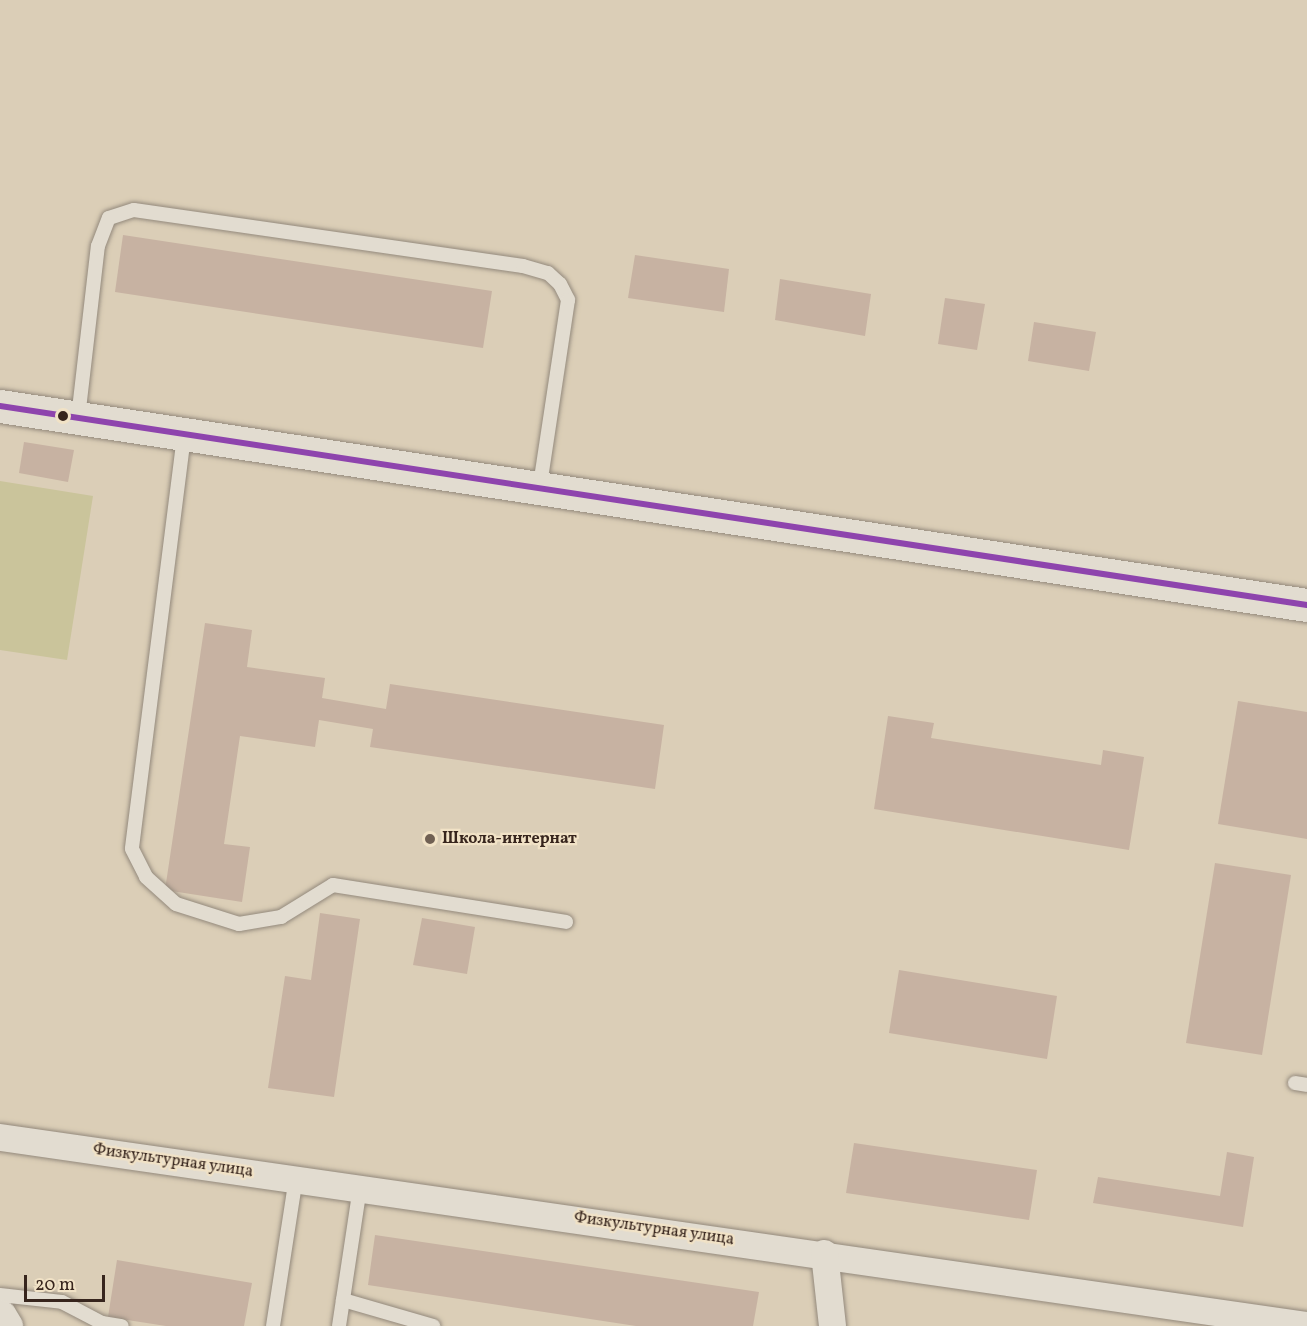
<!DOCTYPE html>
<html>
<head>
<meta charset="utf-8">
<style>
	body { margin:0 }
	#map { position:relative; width:1307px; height:1326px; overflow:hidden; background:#dbceb7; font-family:Vollkorn,serif }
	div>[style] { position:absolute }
	.green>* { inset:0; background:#cac49b }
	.building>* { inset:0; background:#c7b2a2 }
	.roads { filter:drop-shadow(0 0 2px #93897c) drop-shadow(0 0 2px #93897c) }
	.service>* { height:14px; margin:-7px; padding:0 7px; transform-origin:7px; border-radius:7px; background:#e2dcd0 }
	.minor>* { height:27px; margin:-13.5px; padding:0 13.5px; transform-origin:13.5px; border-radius:13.5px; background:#e2dcd0 }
	.tertiary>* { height:33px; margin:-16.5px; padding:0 16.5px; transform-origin:16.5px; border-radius:16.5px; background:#e2dcd0 }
	.secondary>* { height:33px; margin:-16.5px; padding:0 16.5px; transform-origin:16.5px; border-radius:16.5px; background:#e2dcd0 }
	.bus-1>* { height:6px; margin:-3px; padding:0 3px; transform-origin:3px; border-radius:3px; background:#8e44ad }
	.dots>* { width:16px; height:16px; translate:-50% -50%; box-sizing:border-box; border:3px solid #f1e2c6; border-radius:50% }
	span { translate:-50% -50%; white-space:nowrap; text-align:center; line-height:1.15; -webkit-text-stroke:4.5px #f1e2c6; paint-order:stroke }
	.poi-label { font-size:16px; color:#37251d; font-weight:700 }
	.left { translate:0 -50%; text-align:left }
	.street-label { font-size:16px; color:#37251d }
	.scale { position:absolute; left:24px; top:1275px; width:81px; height:27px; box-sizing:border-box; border:3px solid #37251d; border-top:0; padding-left:8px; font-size:18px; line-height:21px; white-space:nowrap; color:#37251d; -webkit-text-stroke:4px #f1e2c6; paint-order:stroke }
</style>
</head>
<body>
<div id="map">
	<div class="green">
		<div style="clip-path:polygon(0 481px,93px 496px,67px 660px,0 650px)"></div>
	</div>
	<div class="building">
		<div style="clip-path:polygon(123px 235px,492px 291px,483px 348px,115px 292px)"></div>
		<div style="clip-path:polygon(635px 255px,729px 269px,724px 312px,628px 298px)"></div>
		<div style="clip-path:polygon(780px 279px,871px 294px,865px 336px,775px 320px)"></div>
		<div style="clip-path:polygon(945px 298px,985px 304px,977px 350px,938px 344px)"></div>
		<div style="clip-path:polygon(1034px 322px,1096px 332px,1089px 371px,1028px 361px)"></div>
		<div style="clip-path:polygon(24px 442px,74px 450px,68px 482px,19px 473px)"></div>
		<div style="clip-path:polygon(205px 623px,252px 630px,247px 667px,325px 678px,322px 698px,386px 709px,390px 684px,664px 725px,655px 789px,370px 747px,373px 729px,319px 720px,315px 747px,240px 736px,224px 844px,250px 847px,242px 902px,165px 890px)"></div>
		<div style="clip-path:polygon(1238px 701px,1307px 712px,1307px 839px,1218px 824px)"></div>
		<div style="clip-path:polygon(888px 716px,934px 723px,931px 738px,1101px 765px,1103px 750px,1144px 757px,1129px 850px,874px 809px)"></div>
		<div style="clip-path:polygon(1215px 863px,1291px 875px,1262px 1055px,1186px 1043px)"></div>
		<div style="clip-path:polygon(320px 913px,360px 919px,334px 1097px,268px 1088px,285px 976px,311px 980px)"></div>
		<div style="clip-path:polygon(422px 918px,475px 927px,467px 974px,413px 965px)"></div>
		<div style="clip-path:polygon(899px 970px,1057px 996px,1047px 1059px,889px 1033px)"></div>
		<div style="clip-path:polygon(854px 1143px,1037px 1170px,1029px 1220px,846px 1193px)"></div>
		<div style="clip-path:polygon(1227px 1152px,1254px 1157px,1243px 1227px,1093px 1203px,1098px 1177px,1220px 1196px)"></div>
		<div style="clip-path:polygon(375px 1235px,759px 1292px,753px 1326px,636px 1326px,368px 1285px)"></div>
		<div style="clip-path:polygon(117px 1260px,252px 1283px,244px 1326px,166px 1326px,108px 1317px)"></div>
	</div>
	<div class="roads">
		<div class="service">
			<div style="left:78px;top:418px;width:173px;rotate:-83.4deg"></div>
			<div style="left:98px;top:246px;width:30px;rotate:-69deg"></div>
			<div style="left:109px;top:218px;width:26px;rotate:-18deg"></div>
			<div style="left:134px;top:210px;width:393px;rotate:8.2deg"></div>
			<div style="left:523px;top:266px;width:26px;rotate:16deg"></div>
			<div style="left:548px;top:273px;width:16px;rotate:43deg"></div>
			<div style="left:560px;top:284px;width:18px;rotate:63deg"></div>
			<div style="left:568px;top:300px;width:188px;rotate:98.6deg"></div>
			<div style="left:184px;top:436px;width:416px;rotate:97.2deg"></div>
			<div style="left:132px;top:849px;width:31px;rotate:63deg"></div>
			<div style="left:146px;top:877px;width:40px;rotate:42deg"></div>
			<div style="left:176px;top:904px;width:66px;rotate:17.6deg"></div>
			<div style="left:239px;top:924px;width:43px;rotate:-9.5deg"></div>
			<div style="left:281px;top:917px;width:61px;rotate:-31.6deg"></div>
			<div style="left:333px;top:885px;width:236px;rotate:9deg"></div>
			<div style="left:1295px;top:1083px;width:12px;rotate:9deg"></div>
			<div style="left:0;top:1295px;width:62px;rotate:6.4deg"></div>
			<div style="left:62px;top:1302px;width:45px;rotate:27.7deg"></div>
			<div style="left:102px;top:1323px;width:20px;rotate:9deg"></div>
			<div style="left:343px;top:1300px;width:94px;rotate:16.1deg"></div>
			<div style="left:273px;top:1326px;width:150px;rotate:-81.2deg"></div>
			<div style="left:339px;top:1326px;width:141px;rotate:-81.4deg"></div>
		</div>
		<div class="minor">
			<div style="left:0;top:1137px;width:1320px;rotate:8.19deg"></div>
			<div style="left:824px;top:1253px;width:73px;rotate:83.7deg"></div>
		</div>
		<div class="tertiary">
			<div style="left:0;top:1316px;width:12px;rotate:59deg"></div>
		</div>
		<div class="secondary">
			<div style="left:0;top:406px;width:1322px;rotate:8.66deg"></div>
		</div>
	</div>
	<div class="bus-1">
		<div style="left:0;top:406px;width:1322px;rotate:8.66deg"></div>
	</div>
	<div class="dots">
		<div style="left:63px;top:416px;background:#37251d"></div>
		<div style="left:430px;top:839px;background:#706053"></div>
	</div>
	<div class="poi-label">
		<span class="left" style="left:442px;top:839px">Школа-интернат</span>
	</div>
	<div class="street-label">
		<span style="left:173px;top:1161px;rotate:8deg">Физкультурная улица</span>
		<span style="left:654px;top:1229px;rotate:8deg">Физкультурная улица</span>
	</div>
	<div class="scale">20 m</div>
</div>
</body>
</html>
